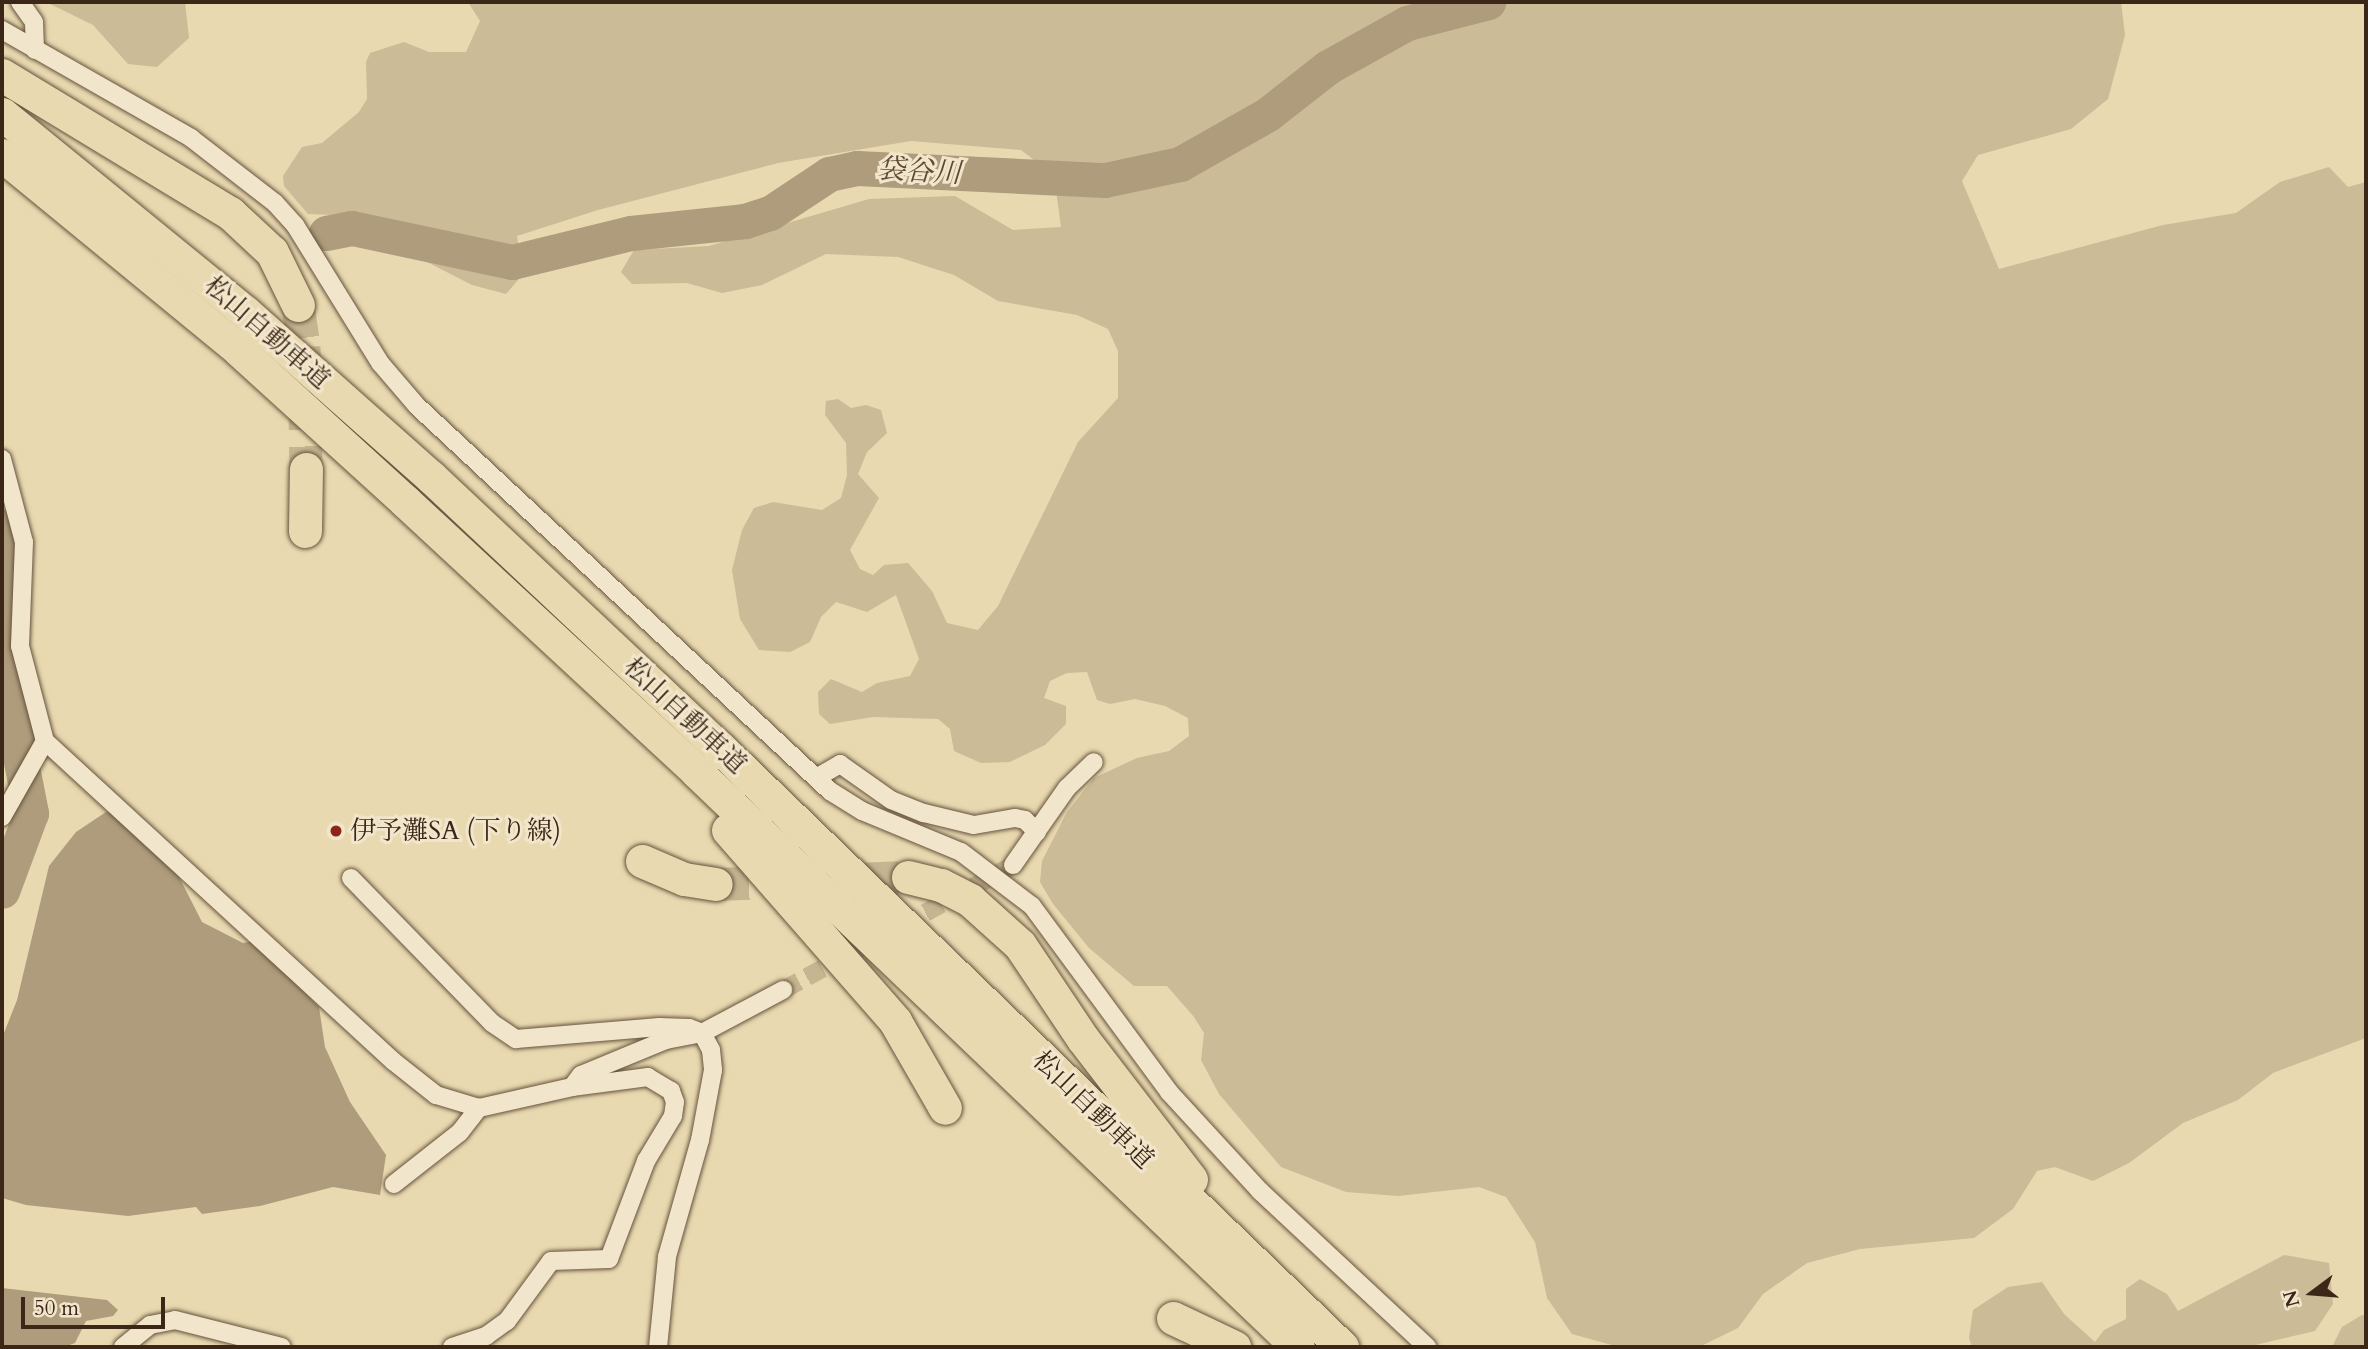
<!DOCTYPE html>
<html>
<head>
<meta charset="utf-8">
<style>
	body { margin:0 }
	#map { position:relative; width:2368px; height:1349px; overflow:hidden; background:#e9d9b0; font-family:Cardo,"Noto Serif JP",serif }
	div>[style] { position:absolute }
	.green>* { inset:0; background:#cbbb96 }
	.water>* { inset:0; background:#ae9c7c }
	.river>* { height:35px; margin:-17.5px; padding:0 17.5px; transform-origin:17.5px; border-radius:17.5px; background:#ae9c7c }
	.street-tunnel>* { height:18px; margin-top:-9px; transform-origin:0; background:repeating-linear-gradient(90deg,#c6b591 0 18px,transparent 0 27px) }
	.highway-tunnel>* { height:33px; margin-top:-16.5px; transform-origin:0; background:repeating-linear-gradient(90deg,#c6b591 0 33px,transparent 0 50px) }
	.roads { filter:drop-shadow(0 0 2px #66533d) drop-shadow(0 0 2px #66533d) }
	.street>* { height:18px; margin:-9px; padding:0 9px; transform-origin:9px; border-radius:9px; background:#f1e6cc }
	.highway>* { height:33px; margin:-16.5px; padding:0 16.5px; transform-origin:16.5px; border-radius:16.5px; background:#e9d9b0 }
	.dots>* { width:19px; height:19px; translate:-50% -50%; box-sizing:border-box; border:4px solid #f1e6cc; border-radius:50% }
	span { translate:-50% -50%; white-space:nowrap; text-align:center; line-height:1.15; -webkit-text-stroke:6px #f1e6cc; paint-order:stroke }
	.street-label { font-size:26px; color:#3b2617 }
	.poi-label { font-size:26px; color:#3b2617 }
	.left { translate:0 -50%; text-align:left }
	.water-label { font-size:28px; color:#5e4935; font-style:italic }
	.frame { position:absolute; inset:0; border:4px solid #3b2617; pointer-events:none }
	.north { position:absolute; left:2277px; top:1258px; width:70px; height:70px; -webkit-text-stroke:5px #f1e6cc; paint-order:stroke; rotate:254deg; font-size:19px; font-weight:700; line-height:28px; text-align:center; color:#3b2617 }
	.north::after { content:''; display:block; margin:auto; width:24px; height:32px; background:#3b2617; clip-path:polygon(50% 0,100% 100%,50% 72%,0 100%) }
	.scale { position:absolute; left:21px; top:1297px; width:144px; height:32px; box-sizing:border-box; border:4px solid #3b2617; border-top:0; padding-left:9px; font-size:21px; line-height:24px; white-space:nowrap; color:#3b2617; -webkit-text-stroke:5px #f1e6cc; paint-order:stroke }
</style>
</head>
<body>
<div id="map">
	<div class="green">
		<div style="clip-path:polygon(46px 2px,185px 2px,189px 38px,157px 67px,128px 64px,93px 25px)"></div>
		<div style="clip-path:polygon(468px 2px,2121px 2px,2125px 35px,2108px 99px,2071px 129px,1978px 155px,1962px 181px,1999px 269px,2163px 225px,2236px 213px,2280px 182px,2329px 167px,2348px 187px,2366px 182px,2366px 1038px,2273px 1073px,2238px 1100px,2183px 1123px,2129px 1163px,2093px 1181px,2055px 1167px,2037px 1171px,2013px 1209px,1974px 1238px,1860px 1249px,1807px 1263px,1763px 1294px,1738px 1328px,1699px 1347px,1619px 1347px,1572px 1334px,1547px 1298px,1535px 1242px,1506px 1197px,1479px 1187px,1398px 1196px,1346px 1192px,1281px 1167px,1219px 1094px,1201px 1060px,1204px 1033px,1194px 1017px,1167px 986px,1134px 986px,1089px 948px,1053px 904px,1040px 882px,1042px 861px,1067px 812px,1094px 778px,1137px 758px,1169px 751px,1189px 736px,1188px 718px,1165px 706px,1135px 699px,1110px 704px,1097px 700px,1087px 672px,1067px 673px,1050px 681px,1044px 698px,1066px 706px,1066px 724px,1045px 745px,1010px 762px,981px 763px,954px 751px,950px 729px,938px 719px,873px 717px,830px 724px,819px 714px,818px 692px,831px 679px,862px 692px,877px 683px,910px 676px,919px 659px,896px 595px,867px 612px,836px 602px,821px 617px,810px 642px,790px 652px,759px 650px,740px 619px,732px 570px,742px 530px,754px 508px,773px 502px,822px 510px,841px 498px,847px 475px,846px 443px,825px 415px,826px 401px,838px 399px,851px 408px,866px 405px,881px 410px,887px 433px,867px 452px,858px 474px,879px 498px,850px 550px,860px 569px,873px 575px,884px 565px,908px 563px,932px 591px,947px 623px,978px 630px,998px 606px,1078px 442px,1118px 398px,1118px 351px,1108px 329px,1077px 315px,998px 301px,954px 275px,898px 257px,826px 254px,762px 285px,722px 293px,687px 283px,632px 284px,621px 272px,634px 250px,709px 246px,869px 199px,955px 196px,1013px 230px,1061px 227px,1054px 175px,1021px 150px,911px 141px,778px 163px,598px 210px,517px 236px,523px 274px,506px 294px,472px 285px,394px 245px,359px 216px,308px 214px,284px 186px,283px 176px,302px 147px,322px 143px,359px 112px,367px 99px,366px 62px,370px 53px,404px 42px,429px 52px,466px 52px,480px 21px)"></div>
		<div style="clip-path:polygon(2284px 1255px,2329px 1263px,2333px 1304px,2315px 1331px,2247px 1347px,1972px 1347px,1969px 1338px,1973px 1310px,2008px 1287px,2042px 1282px,2064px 1314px,2095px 1342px,2104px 1330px,2126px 1319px,2126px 1289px,2140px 1279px,2167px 1294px,2178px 1311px)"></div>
		<div style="clip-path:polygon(2362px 1315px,2366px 1316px,2366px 1347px,2332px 1347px,2342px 1327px)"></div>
	</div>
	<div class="water">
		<div style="clip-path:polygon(106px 812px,115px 813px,176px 871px,202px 922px,243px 943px,254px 941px,319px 1007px,325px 1047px,350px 1102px,386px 1155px,380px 1195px,333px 1187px,260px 1206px,202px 1214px,196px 1207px,128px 1216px,26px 1205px,2px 1198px,2px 1038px,17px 1000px,49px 866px,76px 832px)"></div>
		<div style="clip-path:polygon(2px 1288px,107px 1300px,118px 1310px,113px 1316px,86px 1321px,75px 1343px,64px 1347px,2px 1347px)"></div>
	</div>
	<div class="river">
		<div style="left:326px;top:233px;width:26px;rotate:-11deg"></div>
		<div style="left:352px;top:228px;width:164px;rotate:12deg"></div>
		<div style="left:512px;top:262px;width:122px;rotate:-13.7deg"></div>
		<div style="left:631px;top:233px;width:115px;rotate:-6deg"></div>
		<div style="left:745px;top:221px;width:26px;rotate:-18deg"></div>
		<div style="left:770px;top:213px;width:71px;rotate:-33.5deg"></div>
		<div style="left:829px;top:174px;width:29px;rotate:-12deg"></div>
		<div style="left:857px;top:168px;width:248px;rotate:2.8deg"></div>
		<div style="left:1105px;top:180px;width:77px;rotate:-12deg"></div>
		<div style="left:1180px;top:164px;width:101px;rotate:-29.6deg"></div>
		<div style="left:1268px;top:114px;width:76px;rotate:-38.1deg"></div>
		<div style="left:1328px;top:67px;width:90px;rotate:-29.1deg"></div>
		<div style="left:1407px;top:23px;width:84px;rotate:-14.5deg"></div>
		<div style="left:2px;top:527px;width:52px;rotate:78.9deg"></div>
		<div style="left:12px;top:578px;width:77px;rotate:97.5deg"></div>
		<div style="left:2px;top:665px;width:151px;rotate:78.9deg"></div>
		<div style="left:31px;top:813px;width:83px;rotate:110.4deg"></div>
	</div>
	<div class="street-tunnel">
		<div style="left:783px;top:990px;width:262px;rotate:-28.5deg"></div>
	</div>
	<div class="highway-tunnel">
		<div style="left:298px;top:305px;width:41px;rotate:81.7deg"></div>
		<div style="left:304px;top:346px;width:123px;rotate:89.1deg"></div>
		<div style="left:716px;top:884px;width:192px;rotate:-2.1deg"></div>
	</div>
	<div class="roads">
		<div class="street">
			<div style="left:20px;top:2px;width:24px;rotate:55deg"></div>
			<div style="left:34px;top:22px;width:28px;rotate:88deg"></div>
			<div style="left:2px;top:30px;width:218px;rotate:29.7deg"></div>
			<div style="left:191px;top:138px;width:106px;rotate:37.7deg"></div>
			<div style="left:275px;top:203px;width:30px;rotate:48deg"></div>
			<div style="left:295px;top:225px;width:163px;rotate:58.3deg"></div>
			<div style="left:381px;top:364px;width:55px;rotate:49.4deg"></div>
			<div style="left:417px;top:406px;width:565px;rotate:42.99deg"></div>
			<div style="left:830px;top:791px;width:38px;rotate:32deg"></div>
			<div style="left:862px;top:811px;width:107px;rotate:22.5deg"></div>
			<div style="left:961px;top:852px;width:89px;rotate:37.3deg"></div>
			<div style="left:1032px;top:906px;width:231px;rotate:53.6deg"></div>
			<div style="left:1169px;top:1092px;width:134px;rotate:47.4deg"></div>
			<div style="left:1260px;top:1191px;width:229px;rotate:43deg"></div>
			<div style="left:2px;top:459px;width:86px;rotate:75.2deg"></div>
			<div style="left:24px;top:542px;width:104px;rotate:92.2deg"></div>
			<div style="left:20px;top:646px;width:98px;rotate:75.3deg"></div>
			<div style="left:816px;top:778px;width:28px;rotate:-30deg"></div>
			<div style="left:840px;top:764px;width:62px;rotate:35.2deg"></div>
			<div style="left:891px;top:800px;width:35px;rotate:22deg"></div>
			<div style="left:924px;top:813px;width:51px;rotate:13.5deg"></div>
			<div style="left:974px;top:825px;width:42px;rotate:-9.7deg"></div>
			<div style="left:1015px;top:818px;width:10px;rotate:11deg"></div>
			<div style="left:1025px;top:820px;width:17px;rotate:45deg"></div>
			<div style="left:2px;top:817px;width:87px;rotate:-60.5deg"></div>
			<div style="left:45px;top:741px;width:473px;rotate:42.6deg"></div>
			<div style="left:393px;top:1061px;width:55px;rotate:38.3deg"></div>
			<div style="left:436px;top:1095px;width:45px;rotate:16.8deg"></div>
			<div style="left:479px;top:1108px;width:95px;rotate:-12.7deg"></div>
			<div style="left:1013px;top:865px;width:94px;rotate:-55deg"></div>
			<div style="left:1067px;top:788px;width:37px;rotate:-44deg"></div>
			<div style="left:351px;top:878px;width:202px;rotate:45.8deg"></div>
			<div style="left:492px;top:1023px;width:29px;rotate:34deg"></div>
			<div style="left:516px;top:1039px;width:144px;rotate:-4.8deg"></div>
			<div style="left:659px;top:1027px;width:30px;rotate:2deg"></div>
			<div style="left:689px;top:1028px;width:14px;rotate:21deg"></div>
			<div style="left:702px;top:1033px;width:19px;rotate:62deg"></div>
			<div style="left:711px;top:1050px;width:20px;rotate:84deg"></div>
			<div style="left:713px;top:1070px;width:71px;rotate:100.5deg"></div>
			<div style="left:700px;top:1140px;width:122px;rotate:105.8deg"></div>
			<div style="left:667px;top:1257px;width:90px;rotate:95.7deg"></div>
			<div style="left:394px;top:1184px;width:84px;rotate:-38.2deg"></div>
			<div style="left:460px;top:1132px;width:31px;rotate:-52deg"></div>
			<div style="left:123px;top:1347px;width:35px;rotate:-39deg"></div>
			<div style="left:150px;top:1325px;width:25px;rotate:-11deg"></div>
			<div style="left:175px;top:1320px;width:110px;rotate:14.2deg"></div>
			<div style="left:452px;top:1347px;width:36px;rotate:-18deg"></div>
			<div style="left:486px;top:1336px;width:26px;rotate:-36deg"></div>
			<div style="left:507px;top:1321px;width:74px;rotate:-53.7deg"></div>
			<div style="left:551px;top:1261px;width:58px;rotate:-2deg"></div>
			<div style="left:609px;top:1259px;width:105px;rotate:-69.3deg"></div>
			<div style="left:646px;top:1161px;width:52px;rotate:-59deg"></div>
			<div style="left:673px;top:1116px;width:14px;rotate:-82deg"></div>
			<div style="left:675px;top:1102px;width:12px;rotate:-110deg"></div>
			<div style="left:671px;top:1091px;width:27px;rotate:-149deg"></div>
			<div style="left:648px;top:1077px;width:77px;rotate:172.5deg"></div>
			<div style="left:572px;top:1087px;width:15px;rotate:-53deg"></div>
			<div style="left:581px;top:1075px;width:92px;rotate:-22.4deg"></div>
			<div style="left:666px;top:1040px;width:37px;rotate:-11deg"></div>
			<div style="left:702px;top:1033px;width:92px;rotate:-28deg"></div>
		</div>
		<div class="highway">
			<div style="left:2px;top:75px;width:267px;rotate:31.2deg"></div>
			<div style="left:230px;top:213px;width:57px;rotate:42.9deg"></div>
			<div style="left:272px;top:252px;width:59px;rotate:63.9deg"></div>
			<div style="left:2px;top:114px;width:313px;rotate:39.2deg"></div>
			<div style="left:245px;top:312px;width:249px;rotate:41.6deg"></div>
			<div style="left:431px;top:477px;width:396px;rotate:43.2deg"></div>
			<div style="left:720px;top:748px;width:864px;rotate:43.92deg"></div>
			<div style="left:2px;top:155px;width:307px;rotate:39.4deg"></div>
			<div style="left:239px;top:350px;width:226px;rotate:42.3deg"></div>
			<div style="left:406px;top:502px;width:396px;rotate:42.8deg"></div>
			<div style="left:696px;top:771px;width:833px;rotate:43.74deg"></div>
			<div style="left:305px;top:531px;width:62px;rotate:-89.1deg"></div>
			<div style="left:728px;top:830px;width:254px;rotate:48.8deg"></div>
			<div style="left:895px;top:1021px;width:100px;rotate:60.1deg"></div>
			<div style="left:642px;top:861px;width:46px;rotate:23.2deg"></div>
			<div style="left:684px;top:879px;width:32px;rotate:9deg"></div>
			<div style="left:908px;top:877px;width:34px;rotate:14deg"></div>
			<div style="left:941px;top:885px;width:33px;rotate:27deg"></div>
			<div style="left:970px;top:900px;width:67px;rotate:42deg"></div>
			<div style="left:1020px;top:945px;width:113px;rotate:56.2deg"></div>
			<div style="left:1083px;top:1039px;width:177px;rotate:52.4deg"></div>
			<div style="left:1173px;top:1318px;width:68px;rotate:25.4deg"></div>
		</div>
	</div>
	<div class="dots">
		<div style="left:336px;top:831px;background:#8f2418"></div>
	</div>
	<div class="street-label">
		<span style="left:267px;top:333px;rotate:41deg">松山自動車道</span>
		<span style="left:685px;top:716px;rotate:43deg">松山自動車道</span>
		<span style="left:1093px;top:1110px;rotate:44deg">松山自動車道</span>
	</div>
	<div class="poi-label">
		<span class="left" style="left:350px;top:831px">伊予灘SA (下り線)</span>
	</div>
	<div class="water-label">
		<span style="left:919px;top:171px;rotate:3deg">袋谷川</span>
	</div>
	<div class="frame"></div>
	<div class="north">N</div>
	<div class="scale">50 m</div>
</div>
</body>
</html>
